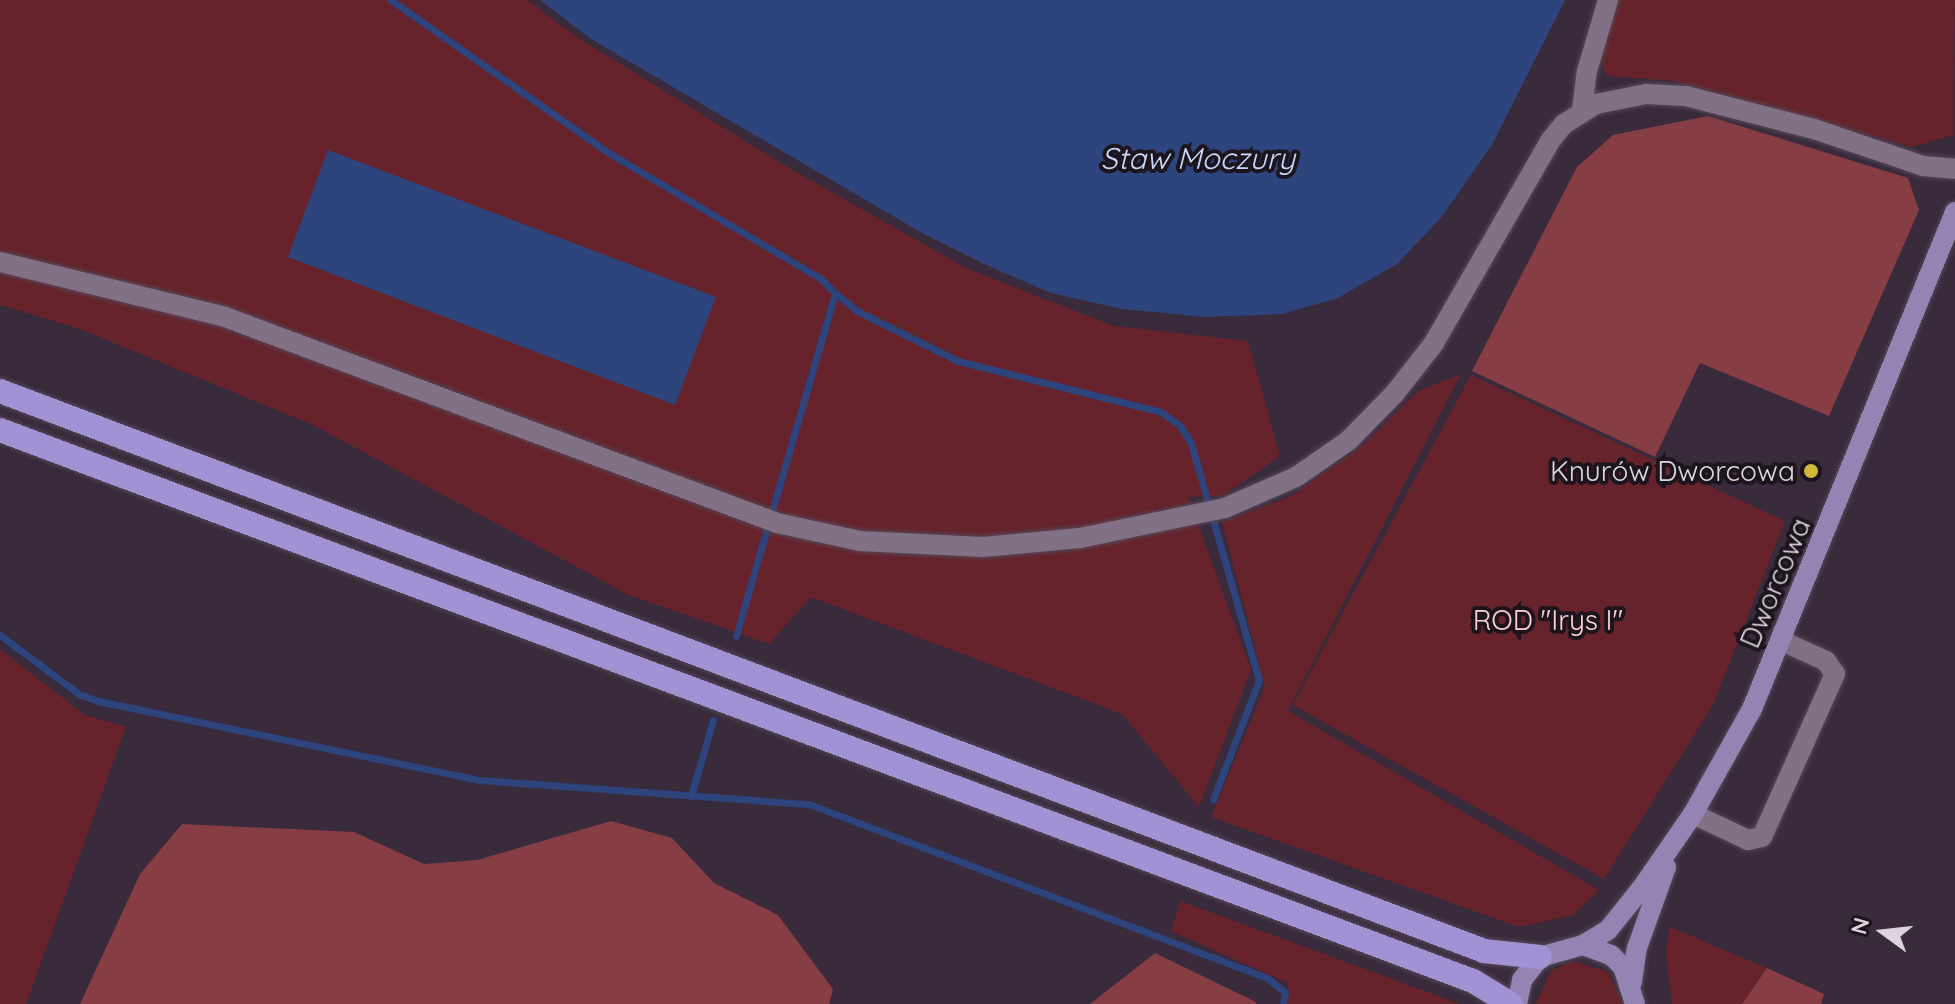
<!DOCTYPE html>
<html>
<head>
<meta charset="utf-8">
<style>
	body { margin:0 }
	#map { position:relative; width:1955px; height:1004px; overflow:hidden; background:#392a3c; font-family:Quicksand,sans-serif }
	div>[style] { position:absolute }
	.green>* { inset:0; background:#66232b }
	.forest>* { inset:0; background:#863d44 }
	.water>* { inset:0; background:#2e447d }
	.stream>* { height:7px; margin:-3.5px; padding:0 3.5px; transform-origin:3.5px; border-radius:3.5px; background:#2e447d }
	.roads { filter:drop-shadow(0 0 2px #554857) drop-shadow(0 0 2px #554857) }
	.minor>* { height:20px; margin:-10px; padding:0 10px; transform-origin:10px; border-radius:10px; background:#827085 }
	.major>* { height:20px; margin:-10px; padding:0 10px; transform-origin:10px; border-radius:10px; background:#9484b4 }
	.highway>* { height:24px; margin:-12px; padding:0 12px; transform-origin:12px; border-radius:12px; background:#a092d3 }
	.dots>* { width:22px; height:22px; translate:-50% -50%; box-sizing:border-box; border:4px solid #1c151d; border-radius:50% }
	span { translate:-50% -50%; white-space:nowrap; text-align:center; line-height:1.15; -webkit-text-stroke:8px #1c151d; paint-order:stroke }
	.poi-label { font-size:28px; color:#ded4df }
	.right { translate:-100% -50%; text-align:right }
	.street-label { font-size:28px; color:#ded4df }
	.park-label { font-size:28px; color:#fed0d2 }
	.water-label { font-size:30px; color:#c6d6f9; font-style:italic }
	.north { position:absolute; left:1843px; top:892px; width:80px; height:80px; -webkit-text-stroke:6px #1c151d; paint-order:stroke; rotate:285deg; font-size:22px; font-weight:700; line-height:32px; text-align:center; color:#ded4df }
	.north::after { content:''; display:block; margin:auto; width:28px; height:36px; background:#ded4df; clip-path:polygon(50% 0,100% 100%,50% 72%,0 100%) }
</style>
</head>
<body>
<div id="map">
	<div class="green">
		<div style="clip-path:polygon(0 0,527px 0,575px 36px,789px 168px,968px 269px,1114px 326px,1248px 341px,1280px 456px,1223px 496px,1188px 497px,1251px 670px,1199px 807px,1122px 714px,811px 597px,769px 644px,629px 595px,313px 425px,80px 329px,0 305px)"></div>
		<div style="clip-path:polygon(1614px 0,1955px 0,1953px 135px,1912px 147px,1674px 81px,1607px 76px,1598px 55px)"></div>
		<div style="clip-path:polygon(1461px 374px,1288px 711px,1599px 890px,1573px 915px,1519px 927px,1211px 817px,1265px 687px,1222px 522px,1291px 496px,1362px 446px,1418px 391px)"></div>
		<div style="clip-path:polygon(1471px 375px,1785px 521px,1713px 705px,1604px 879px,1293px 705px)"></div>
		<div style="clip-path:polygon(0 649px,85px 715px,126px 727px,26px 1004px,0 1004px)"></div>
		<div style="clip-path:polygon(1180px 901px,1460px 1004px,1286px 1004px,1288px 983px,1171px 931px)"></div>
		<div style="clip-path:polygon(1670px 927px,1767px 968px,1742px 1004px,1672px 1004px,1666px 952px)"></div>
		<div style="clip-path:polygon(1573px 961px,1608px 972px,1623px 1004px,1536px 1004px,1551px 971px)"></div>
	</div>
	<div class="forest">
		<div style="clip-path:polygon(1708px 116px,1908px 178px,1919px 210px,1829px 416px,1700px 363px,1655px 457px,1472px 371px,1577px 167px,1613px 135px)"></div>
		<div style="clip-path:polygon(611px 821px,672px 838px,714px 883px,778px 915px,833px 989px,829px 1004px,80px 1004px,140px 874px,182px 824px,354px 832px,424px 864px,477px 860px)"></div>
		<div style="clip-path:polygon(1155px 953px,1256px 1002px,1256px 1004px,1090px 1004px)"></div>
		<div style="clip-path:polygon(1767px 968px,1824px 994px,1821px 1004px,1742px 1004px)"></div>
	</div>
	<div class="water">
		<div style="clip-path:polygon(540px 0,1565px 0,1492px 145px,1440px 219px,1397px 264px,1338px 298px,1282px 314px,1206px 317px,1122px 309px,1051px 293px,984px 264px,922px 233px,591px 39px)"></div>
		<div style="clip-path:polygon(328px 150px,716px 297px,675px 405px,288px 257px)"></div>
	</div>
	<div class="stream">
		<div style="left:391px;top:0;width:266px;rotate:35.1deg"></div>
		<div style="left:609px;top:153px;width:247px;rotate:30.7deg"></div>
		<div style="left:821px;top:279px;width:20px;rotate:45deg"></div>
		<div style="left:835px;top:293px;width:357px;rotate:106.1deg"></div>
		<div style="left:835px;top:293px;width:28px;rotate:39deg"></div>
		<div style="left:857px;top:311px;width:113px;rotate:26.3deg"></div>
		<div style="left:958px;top:361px;width:209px;rotate:14.1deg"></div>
		<div style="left:1161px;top:412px;width:24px;rotate:36deg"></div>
		<div style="left:1180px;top:426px;width:20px;rotate:57deg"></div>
		<div style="left:1191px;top:443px;width:247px;rotate:74deg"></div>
		<div style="left:1259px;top:680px;width:128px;rotate:111.1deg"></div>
		<div style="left:0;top:635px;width:99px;rotate:36.8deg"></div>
		<div style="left:79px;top:694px;width:20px;rotate:20deg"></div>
		<div style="left:98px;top:701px;width:390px;rotate:11.7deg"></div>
		<div style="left:480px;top:780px;width:330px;rotate:4.2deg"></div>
		<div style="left:809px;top:804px;width:490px;rotate:20.8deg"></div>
		<div style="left:1267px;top:978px;width:23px;rotate:38deg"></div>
		<div style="left:1285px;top:992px;width:12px;rotate:99deg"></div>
		<div style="left:691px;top:796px;width:79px;rotate:-73.9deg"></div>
	</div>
	<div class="roads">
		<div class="minor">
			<div style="left:1582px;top:110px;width:39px;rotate:-83deg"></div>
			<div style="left:1587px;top:71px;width:74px;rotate:-73.5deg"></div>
			<div style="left:0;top:262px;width:232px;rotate:13.7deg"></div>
			<div style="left:225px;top:317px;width:589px;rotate:20.46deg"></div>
			<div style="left:777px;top:523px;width:85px;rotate:12.2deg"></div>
			<div style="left:860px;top:541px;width:123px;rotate:2.8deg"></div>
			<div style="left:983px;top:547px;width:97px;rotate:-5.3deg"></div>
			<div style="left:1080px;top:538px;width:148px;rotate:-11.7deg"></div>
			<div style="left:1225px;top:508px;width:77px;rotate:-23.6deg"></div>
			<div style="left:1296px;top:477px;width:63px;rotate:-34.7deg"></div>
			<div style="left:1348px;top:441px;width:67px;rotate:-45.6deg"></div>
			<div style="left:1395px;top:393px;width:63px;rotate:-52deg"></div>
			<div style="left:1434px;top:343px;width:233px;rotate:-60.1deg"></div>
			<div style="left:1550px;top:141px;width:22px;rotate:-51deg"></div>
			<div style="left:1564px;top:124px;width:38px;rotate:-32deg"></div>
			<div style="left:1596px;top:104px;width:51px;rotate:-11.3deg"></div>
			<div style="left:1646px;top:94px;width:40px;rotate:2.9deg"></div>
			<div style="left:1686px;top:96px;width:132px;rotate:14.5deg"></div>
			<div style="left:1814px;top:129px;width:115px;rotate:18.7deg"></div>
			<div style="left:1923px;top:166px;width:32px;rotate:5deg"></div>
			<div style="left:1693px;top:814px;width:61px;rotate:25.3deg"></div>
			<div style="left:1748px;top:840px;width:14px;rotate:-12deg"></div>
			<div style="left:1762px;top:837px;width:179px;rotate:-65.9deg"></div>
			<div style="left:1835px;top:674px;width:16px;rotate:-125deg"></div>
			<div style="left:1826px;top:661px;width:48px;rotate:-155.6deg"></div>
		</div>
		<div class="major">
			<div style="left:1583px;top:945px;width:29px;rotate:-31deg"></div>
			<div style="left:1608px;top:930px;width:58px;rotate:-51.3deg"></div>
			<div style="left:1644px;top:885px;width:86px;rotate:-55.4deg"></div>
			<div style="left:1693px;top:814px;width:120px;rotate:-60.7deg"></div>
			<div style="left:1752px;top:709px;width:537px;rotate:-67.78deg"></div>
			<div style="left:1632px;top:982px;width:34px;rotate:-82deg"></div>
			<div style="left:1637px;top:948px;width:86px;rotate:-70.3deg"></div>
			<div style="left:1517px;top:1004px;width:25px;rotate:-78deg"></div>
			<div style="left:1522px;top:980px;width:29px;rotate:-52deg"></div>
			<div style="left:1540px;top:957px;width:45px;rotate:-15.6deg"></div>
			<div style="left:1583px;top:945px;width:30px;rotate:20deg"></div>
			<div style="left:1611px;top:955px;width:17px;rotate:45deg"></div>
			<div style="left:1623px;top:967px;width:39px;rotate:72deg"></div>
		</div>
		<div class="highway">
			<div style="left:0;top:391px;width:1586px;rotate:20.67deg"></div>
			<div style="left:1484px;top:951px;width:56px;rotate:6.1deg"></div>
			<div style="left:0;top:430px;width:1573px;rotate:20.51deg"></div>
			<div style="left:1473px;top:981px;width:44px;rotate:31.2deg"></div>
		</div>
	</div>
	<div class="dots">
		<div style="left:1811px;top:471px;background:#ceb838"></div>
	</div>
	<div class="poi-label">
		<span class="right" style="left:1795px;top:471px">Knurów Dworcowa</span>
	</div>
	<div class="street-label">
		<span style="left:1775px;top:583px;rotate:-67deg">Dworcowa</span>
	</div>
	<div class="park-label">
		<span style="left:1548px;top:620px">ROD "Irys I"</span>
	</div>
	<div class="water-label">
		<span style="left:1198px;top:158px">Staw Moczury</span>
	</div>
	<div class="north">N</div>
</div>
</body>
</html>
